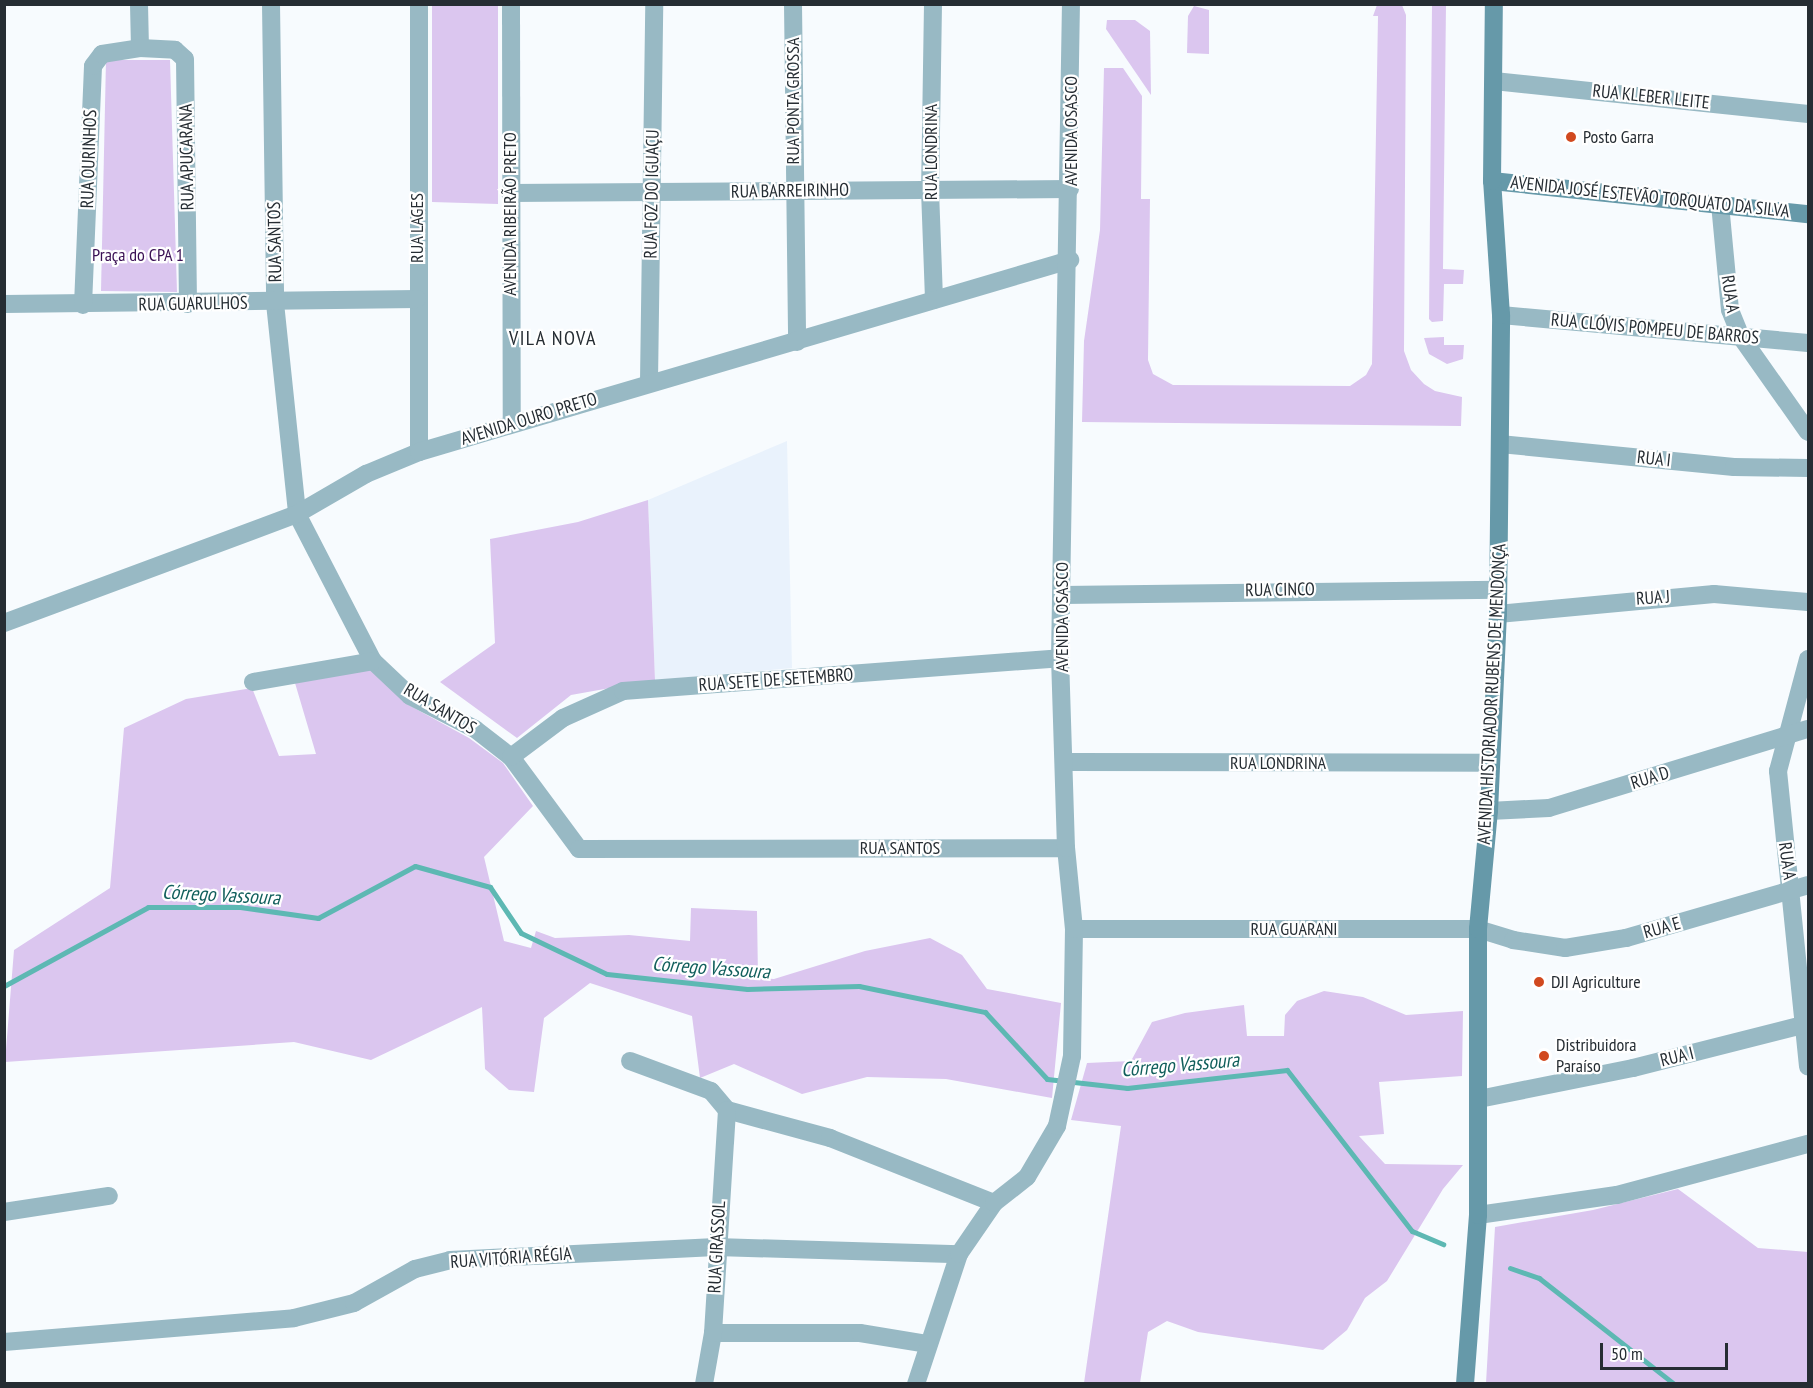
<!DOCTYPE html>
<html>
<head>
<meta charset="utf-8">
<style>
	body { margin:0 }
	#map { position:relative; width:1813px; height:1388px; overflow:hidden; background:#f7fbfe; font-family:"PT Sans Narrow",sans-serif }
	div>[style] { position:absolute }
	.built>* { inset:0; background:#e9f2fc }
	.green>* { inset:0; background:#dbc6ef }
	.stream>* { height:5px; margin:-2.5px; padding:0 2.5px; transform-origin:2.5px; border-radius:2.5px; background:#5db8b3 }
	.street>* { height:18px; margin:-9px; padding:0 9px; transform-origin:9px; border-radius:9px; background:#98b9c4 }
	.secondary>* { height:18px; margin:-9px; padding:0 9px; transform-origin:9px; border-radius:9px; background:#6699a9 }
	.dots>* { width:16px; height:16px; translate:-50% -50%; box-sizing:border-box; border:3px solid #fff; border-radius:50% }
	span { translate:-50% -50%; white-space:nowrap; text-align:center; line-height:1.15; -webkit-text-stroke:4.5px #fff; paint-order:stroke }
	.street-label { font-size:18px; color:#262d33 }
	.poi-label { font-size:18px; color:#262d33 }
	.left { translate:0 -50%; text-align:left }
	.park-label { font-size:18px; color:#3a1054 }
	.neighbourhood-label { font-size:20px; color:#262d33; letter-spacing:1.5px }
	.water-label { font-size:20px; color:#115f5c; font-style:italic }
	.frame { position:absolute; inset:0; border:6px solid #262d33; pointer-events:none }
	.scale { position:absolute; left:1600px; top:1343px; width:128px; height:27px; box-sizing:border-box; border:3px solid #262d33; border-top:0; padding-left:8px; font-size:18px; line-height:21px; white-space:nowrap; color:#262d33; -webkit-text-stroke:4px #fff; paint-order:stroke }
</style>
</head>
<body>
<div id="map">
	<div class="built">
		<div style="clip-path:polygon(787px 441px,792px 668px,655px 680px,648px 500px)"></div>
	</div>
	<div class="green">
		<div style="clip-path:polygon(432px 5px,498px 5px,498px 204px,432px 202px)"></div>
		<div style="clip-path:polygon(1377px 5px,1402px 5px,1406px 15px,1404px 351px,1411px 370px,1424px 384px,1435px 391px,1462px 397px,1461px 426px,1082px 422px,1084px 341px,1100px 230px,1104px 68px,1123px 68px,1142px 96px,1141px 199px,1150px 199px,1148px 360px,1153px 374px,1173px 385px,1350px 386px,1366px 375px,1372px 364px,1378px 16px,1373px 16px)"></div>
		<div style="clip-path:polygon(1432px 5px,1446px 5px,1443px 269px,1464px 270px,1463px 284px,1444px 284px,1443px 321px,1432px 322px,1429px 319px)"></div>
		<div style="clip-path:polygon(1194px 6px,1209px 10px,1209px 54px,1187px 53px,1188px 16px)"></div>
		<div style="clip-path:polygon(1107px 20px,1135px 20px,1150px 31px,1151px 95px,1106px 29px)"></div>
		<div style="clip-path:polygon(106px 60px,170px 60px,177px 292px,101px 291px)"></div>
		<div style="clip-path:polygon(1444px 337px,1444px 345px,1464px 345px,1463px 359px,1447px 364px,1429px 354px,1424px 338px)"></div>
		<div style="clip-path:polygon(648px 500px,655px 680px,571px 695px,517px 738px,440px 682px,495px 643px,490px 539px,578px 522px)"></div>
		<div style="clip-path:polygon(371px 668px,405px 703px,469px 738px,503px 763px,533px 806px,484px 857px,504px 941px,531px 948px,536px 931px,555px 938px,629px 935px,690px 941px,691px 908px,757px 911px,758px 978px,774px 979px,865px 951px,930px 938px,962px 955px,987px 989px,1061px 1003px,1052px 1098px,946px 1079px,867px 1077px,802px 1094px,734px 1064px,700px 1078px,692px 1016px,590px 983px,544px 1018px,534px 1092px,509px 1090px,485px 1069px,482px 1007px,371px 1060px,294px 1042px,5px 1062px,14px 950px,110px 888px,124px 728px,186px 699px,252px 688px,279px 756px,316px 754px,295px 683px)"></div>
		<div style="clip-path:polygon(1324px 991px,1363px 997px,1406px 1015px,1463px 1011px,1462px 1076px,1379px 1082px,1384px 1134px,1359px 1136px,1385px 1164px,1463px 1165px,1443px 1189px,1387px 1281px,1365px 1298px,1347px 1330px,1323px 1350px,1198px 1332px,1167px 1321px,1148px 1332px,1140px 1383px,1084px 1383px,1121px 1126px,1071px 1120px,1087px 1063px,1131px 1061px,1152px 1022px,1185px 1013px,1244px 1005px,1247px 1036px,1284px 1036px,1285px 1015px,1297px 1001px)"></div>
		<div style="clip-path:polygon(1678px 1189px,1758px 1248px,1808px 1252px,1808px 1383px,1486px 1383px,1495px 1227px,1593px 1210px)"></div>
	</div>
	<div class="stream">
		<div style="left:4px;top:986px;width:164px;rotate:-28.7deg"></div>
		<div style="left:148px;top:907px;width:92px"></div>
		<div style="left:240px;top:907px;width:79px;rotate:8deg"></div>
		<div style="left:318px;top:918px;width:110px;rotate:-28.2deg"></div>
		<div style="left:415px;top:866px;width:78px;rotate:15.6deg"></div>
		<div style="left:490px;top:887px;width:55px;rotate:56deg"></div>
		<div style="left:521px;top:933px;width:95px;rotate:25.5deg"></div>
		<div style="left:607px;top:974px;width:141px;rotate:6.1deg"></div>
		<div style="left:747px;top:989px;width:112px;rotate:-1.5deg"></div>
		<div style="left:859px;top:986px;width:129px;rotate:11.7deg"></div>
		<div style="left:985px;top:1012px;width:91px;rotate:47.2deg"></div>
		<div style="left:1047px;top:1079px;width:81px;rotate:6.4deg"></div>
		<div style="left:1127px;top:1088px;width:161px;rotate:-6.4deg"></div>
		<div style="left:1287px;top:1070px;width:204px;rotate:52.2deg"></div>
		<div style="left:1412px;top:1231px;width:34px;rotate:23deg"></div>
		<div style="left:1510px;top:1268px;width:31px;rotate:19deg"></div>
		<div style="left:1539px;top:1278px;width:172px;rotate:38.1deg"></div>
	</div>
	<div class="street">
		<div style="left:139px;top:4px;width:44px;rotate:88.7deg"></div>
		<div style="left:271px;top:4px;width:299px;rotate:89.2deg"></div>
		<div style="left:275px;top:303px;width:212px;rotate:84deg"></div>
		<div style="left:297px;top:514px;width:165px;rotate:62.7deg"></div>
		<div style="left:373px;top:661px;width:51px;rotate:43.4deg"></div>
		<div style="left:410px;top:696px;width:73px;rotate:26.9deg"></div>
		<div style="left:475px;top:729px;width:46px;rotate:37.9deg"></div>
		<div style="left:511px;top:757px;width:114px;rotate:53.5deg"></div>
		<div style="left:579px;top:849px;width:487px;rotate:-0.1deg"></div>
		<div style="left:419px;top:4px;width:448px;rotate:90deg"></div>
		<div style="left:511px;top:4px;width:419px;rotate:89.9deg"></div>
		<div style="left:793px;top:4px;width:338px;rotate:89.3deg"></div>
		<div style="left:933px;top:4px;width:186px;rotate:90.9deg"></div>
		<div style="left:930px;top:190px;width:110px;rotate:87.9deg"></div>
		<div style="left:1494px;top:81px;width:316px;rotate:6deg"></div>
		<div style="left:510px;top:193px;width:560px;rotate:-0.41deg"></div>
		<div style="left:1720px;top:204px;width:106px;rotate:84.6deg"></div>
		<div style="left:1730px;top:310px;width:29px;rotate:68deg"></div>
		<div style="left:1741px;top:337px;width:116px;rotate:54.8deg"></div>
		<div style="left:4px;top:304px;width:413px;rotate:-0.7deg"></div>
		<div style="left:83px;top:305px;width:239px;rotate:-87.6deg"></div>
		<div style="left:93px;top:66px;width:15px;rotate:-53deg"></div>
		<div style="left:102px;top:54px;width:38px;rotate:-9deg"></div>
		<div style="left:140px;top:48px;width:35px;rotate:3deg"></div>
		<div style="left:175px;top:50px;width:13px;rotate:42deg"></div>
		<div style="left:185px;top:59px;width:245px;rotate:89.3deg"></div>
		<div style="left:1501px;top:315px;width:308px;rotate:5.2deg"></div>
		<div style="left:649px;top:382px;width:378px;rotate:-89.2deg"></div>
		<div style="left:1500px;top:444px;width:235px;rotate:5.6deg"></div>
		<div style="left:1734px;top:467px;width:74px;rotate:0.8deg"></div>
		<div style="left:1062px;top:595px;width:436px;rotate:-0.7deg"></div>
		<div style="left:1498px;top:614px;width:217px;rotate:-5.3deg"></div>
		<div style="left:1714px;top:594px;width:94px;rotate:4.9deg"></div>
		<div style="left:4px;top:623px;width:313px;rotate:-20.4deg"></div>
		<div style="left:297px;top:514px;width:80px;rotate:-30.1deg"></div>
		<div style="left:366px;top:474px;width:57px;rotate:-22.5deg"></div>
		<div style="left:419px;top:452px;width:679px;rotate:-16.43deg"></div>
		<div style="left:1808px;top:659px;width:116px;rotate:105deg"></div>
		<div style="left:1778px;top:771px;width:297px;rotate:84.2deg"></div>
		<div style="left:253px;top:682px;width:122px;rotate:-9.9deg"></div>
		<div style="left:511px;top:757px;width:65px;rotate:-36.9deg"></div>
		<div style="left:563px;top:718px;width:66px;rotate:-24.2deg"></div>
		<div style="left:623px;top:691px;width:438px;rotate:-4.3deg"></div>
		<div style="left:1066px;top:762px;width:425px;rotate:0.1deg"></div>
		<div style="left:1489px;top:811px;width:60px;rotate:-2.9deg"></div>
		<div style="left:1549px;top:808px;width:271px;rotate:-17deg"></div>
		<div style="left:1074px;top:929px;width:404px"></div>
		<div style="left:1478px;top:929px;width:37px;rotate:17deg"></div>
		<div style="left:1513px;top:940px;width:53px;rotate:8.7deg"></div>
		<div style="left:1565px;top:948px;width:62px;rotate:-9.3deg"></div>
		<div style="left:1626px;top:938px;width:190px;rotate:-16.2deg"></div>
		<div style="left:630px;top:1061px;width:86px;rotate:20.3deg"></div>
		<div style="left:711px;top:1091px;width:25px;rotate:50deg"></div>
		<div style="left:727px;top:1110px;width:107px;rotate:15.2deg"></div>
		<div style="left:830px;top:1138px;width:176px;rotate:21.6deg"></div>
		<div style="left:1479px;top:1099px;width:157px;rotate:-11.4deg"></div>
		<div style="left:1633px;top:1068px;width:175px;rotate:-14.2deg"></div>
		<div style="left:4px;top:1212px;width:106px;rotate:-8.7deg"></div>
		<div style="left:1478px;top:1215px;width:140px;rotate:-8.2deg"></div>
		<div style="left:1617px;top:1195px;width:198px;rotate:-15deg"></div>
		<div style="left:713px;top:1333px;width:147px"></div>
		<div style="left:860px;top:1333px;width:69px;rotate:9.2deg"></div>
		<div style="left:4px;top:1342px;width:291px;rotate:-4.7deg"></div>
		<div style="left:294px;top:1318px;width:62px;rotate:-14deg"></div>
		<div style="left:354px;top:1303px;width:70px;rotate:-29.1deg"></div>
		<div style="left:415px;top:1269px;width:36px;rotate:-14deg"></div>
		<div style="left:450px;top:1260px;width:266px;rotate:-2.8deg"></div>
		<div style="left:716px;top:1247px;width:243px;rotate:1.7deg"></div>
		<div style="left:704px;top:1384px;width:52px;rotate:-80deg"></div>
		<div style="left:713px;top:1333px;width:223px;rotate:-86.4deg"></div>
		<div style="left:916px;top:1384px;width:137px;rotate:-71.7deg"></div>
		<div style="left:959px;top:1254px;width:62px;rotate:-55.5deg"></div>
		<div style="left:994px;top:1203px;width:42px;rotate:-38.2deg"></div>
		<div style="left:1027px;top:1177px;width:59px;rotate:-59.5deg"></div>
		<div style="left:1057px;top:1126px;width:72px;rotate:-77.9deg"></div>
		<div style="left:1072px;top:1056px;width:127px;rotate:-89.1deg"></div>
		<div style="left:1074px;top:929px;width:81px;rotate:-95.6deg"></div>
		<div style="left:1066px;top:848px;width:190px;rotate:-91.8deg"></div>
		<div style="left:1060px;top:658px;width:654px;rotate:-89.04deg"></div>
	</div>
	<div class="secondary">
		<div style="left:1492px;top:181px;width:318px;rotate:6deg"></div>
		<div style="left:1465px;top:1384px;width:169px;rotate:-85.6deg"></div>
		<div style="left:1478px;top:1215px;width:286px;rotate:-90deg"></div>
		<div style="left:1478px;top:929px;width:119px;rotate:-84.7deg"></div>
		<div style="left:1489px;top:811px;width:197px;rotate:-87.4deg"></div>
		<div style="left:1498px;top:614px;width:299px;rotate:-89.4deg"></div>
		<div style="left:1501px;top:315px;width:134px;rotate:-93.8deg"></div>
		<div style="left:1492px;top:181px;width:177px;rotate:-89.4deg"></div>
	</div>
	<div class="dots">
		<div style="left:1571px;top:137px;background:#d1491f"></div>
		<div style="left:1539px;top:982px;background:#d1491f"></div>
		<div style="left:1544px;top:1056px;background:#d1491f"></div>
	</div>
	<div class="street-label">
		<span style="left:1651px;top:97px;rotate:6deg">RUA KLEBER LEITE</span>
		<span style="left:793px;top:101px;rotate:-90deg">RUA PONTA GROSSA</span>
		<span style="left:1071px;top:131px;rotate:-90deg">AVENIDA OSASCO</span>
		<span style="left:931px;top:152px;rotate:-90deg">RUA LONDRINA</span>
		<span style="left:187px;top:157px;rotate:-91deg">RUA APUCARANA</span>
		<span style="left:89px;top:159px;rotate:-88deg">RUA OURINHOS</span>
		<span style="left:790px;top:191px;rotate:-1deg">RUA BARREIRINHO</span>
		<span style="left:652px;top:194px;rotate:-89deg">RUA FOZ DO IGUAÇU</span>
		<span style="left:1650px;top:197px;rotate:6deg">AVENIDA JOSÉ ESTEVÃO TORQUATO DA SILVA</span>
		<span style="left:510px;top:214px;rotate:-90deg">AVENIDA RIBEIRÃO PRETO</span>
		<span style="left:417px;top:228px;rotate:-90deg">RUA LAGES</span>
		<span style="left:275px;top:242px;rotate:-91deg">RUA SANTOS</span>
		<span style="left:1730px;top:294px;rotate:81deg">RUA A</span>
		<span style="left:193px;top:304px;rotate:-1deg">RUA GUARULHOS</span>
		<span style="left:1655px;top:329px;rotate:5deg">RUA CLÓVIS POMPEU DE BARROS</span>
		<span style="left:529px;top:419px;rotate:-17deg">AVENIDA OURO PRETO</span>
		<span style="left:1654px;top:459px;rotate:6deg">RUA I</span>
		<span style="left:1280px;top:590px;rotate:-1deg">RUA CINCO</span>
		<span style="left:1653px;top:598px;rotate:-4deg">RUA J</span>
		<span style="left:1062px;top:617px;rotate:-90deg">AVENIDA OSASCO</span>
		<span style="left:776px;top:680px;rotate:-4deg">RUA SETE DE SETEMBRO</span>
		<span style="left:1492px;top:694px;rotate:-87deg">AVENIDA HISTORIADOR RUBENS DE MENDONÇA</span>
		<span style="left:440px;top:709px;rotate:31deg">RUA SANTOS</span>
		<span style="left:1278px;top:763px">RUA LONDRINA</span>
		<span style="left:1650px;top:778px;rotate:-17deg">RUA D</span>
		<span style="left:900px;top:848px">RUA SANTOS</span>
		<span style="left:1787px;top:861px;rotate:82deg">RUA A</span>
		<span style="left:1662px;top:928px;rotate:-16deg">RUA E</span>
		<span style="left:1294px;top:929px">RUA GUARANI</span>
		<span style="left:1677px;top:1057px;rotate:-14deg">RUA I</span>
		<span style="left:717px;top:1247px;rotate:-87deg">RUA GIRASSOL</span>
		<span style="left:511px;top:1258px;rotate:-4deg">RUA VITÓRIA RÉGIA</span>
	</div>
	<div class="poi-label">
		<span class="left" style="left:1583px;top:137px">Posto Garra</span>
		<span class="left" style="left:1551px;top:982px">DJI Agriculture</span>
		<span class="left" style="left:1556px;top:1056px">Distribuidora<br>Paraíso</span>
	</div>
	<div class="park-label">
		<span style="left:138px;top:255px">Praça do CPA 1</span>
	</div>
	<div class="neighbourhood-label">
		<span style="left:553px;top:338px">VILA NOVA</span>
	</div>
	<div class="water-label">
		<span style="left:221px;top:895px;rotate:3deg">Córrego Vassoura</span>
		<span style="left:711px;top:968px;rotate:4deg">Córrego Vassoura</span>
		<span style="left:1180px;top:1065px;rotate:-5deg">Córrego Vassoura</span>
	</div>
	<div class="frame"></div>
	<div class="scale">50 m</div>
</div>
</body>
</html>
